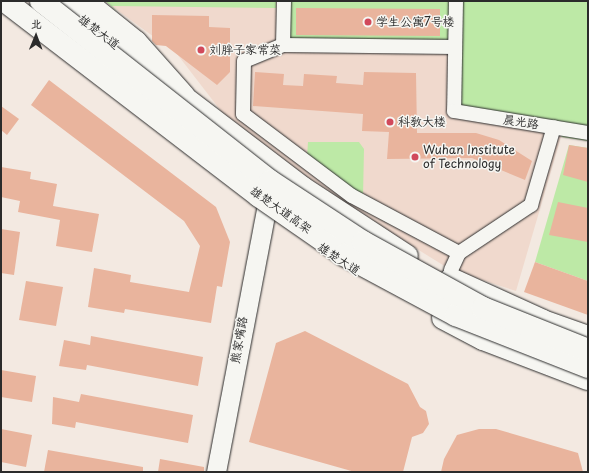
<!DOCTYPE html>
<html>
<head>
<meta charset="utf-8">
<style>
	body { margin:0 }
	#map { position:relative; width:589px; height:473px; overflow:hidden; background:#f3e9e1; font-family:"Playpen Sans","LXGW WenKai TC",sans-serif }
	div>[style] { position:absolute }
	.built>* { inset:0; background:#f0d9cd }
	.green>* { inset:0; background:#bde9a6 }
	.building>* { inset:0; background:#e9b49d }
	.roads { filter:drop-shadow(0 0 1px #2b2b2b) drop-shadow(0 0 1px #2b2b2b) }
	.street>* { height:14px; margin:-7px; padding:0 7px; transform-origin:7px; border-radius:7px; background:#f6f6f2 }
	.secondary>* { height:19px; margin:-9.5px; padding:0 9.5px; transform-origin:9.5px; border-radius:9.5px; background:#f6f6f2 }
	.primary>* { height:22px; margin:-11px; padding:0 11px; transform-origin:11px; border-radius:11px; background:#f6f6f2 }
	.highway>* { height:22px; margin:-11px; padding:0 11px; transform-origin:11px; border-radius:11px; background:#f6f6f2 }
	.bridges { filter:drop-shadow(0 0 1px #2b2b2b) drop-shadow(0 0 1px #2b2b2b) }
	.highway-bridge>* { height:22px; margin:-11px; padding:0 11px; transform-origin:11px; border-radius:11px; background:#f6f6f2 }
	.dots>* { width:11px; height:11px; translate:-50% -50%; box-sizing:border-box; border:2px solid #f6f6f2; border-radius:50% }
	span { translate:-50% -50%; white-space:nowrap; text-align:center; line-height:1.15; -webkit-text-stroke:3px #f6f6f2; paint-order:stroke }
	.poi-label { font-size:12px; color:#2b2b2b }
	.left { translate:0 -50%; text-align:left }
	.street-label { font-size:12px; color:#2b2b2b }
	.frame { position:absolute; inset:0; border:2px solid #2b2b2b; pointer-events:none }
	.north { position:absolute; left:16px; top:16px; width:40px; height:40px; -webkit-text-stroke:3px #f6f6f2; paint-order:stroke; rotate:1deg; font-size:11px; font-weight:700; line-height:16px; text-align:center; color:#2b2b2b }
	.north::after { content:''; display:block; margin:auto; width:14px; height:18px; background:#2b2b2b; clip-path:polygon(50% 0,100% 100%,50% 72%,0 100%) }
</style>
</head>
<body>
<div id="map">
	<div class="built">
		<div style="clip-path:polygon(105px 1px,588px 1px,588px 141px,561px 137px,516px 291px,451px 270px,294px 173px,231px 124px,177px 54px)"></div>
	</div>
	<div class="green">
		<div style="clip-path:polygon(105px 1px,276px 1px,276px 8px,112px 6px,118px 12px)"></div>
		<div style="clip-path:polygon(284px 1px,588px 1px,588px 141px,562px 137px,554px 127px,454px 111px,455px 47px,283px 45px)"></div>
		<div style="clip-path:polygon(308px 142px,359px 142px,364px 149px,363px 197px,307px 157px)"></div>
		<div style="clip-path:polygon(569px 145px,588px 148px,588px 281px,535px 262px)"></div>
	</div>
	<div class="building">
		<div style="clip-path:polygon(296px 8px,440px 9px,440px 36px,296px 35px)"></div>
		<div style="clip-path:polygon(152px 15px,209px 16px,209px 27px,230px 28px,230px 72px,217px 85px,166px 46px,156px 45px,152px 41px)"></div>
		<div style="clip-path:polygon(255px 72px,284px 74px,283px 85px,303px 86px,304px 74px,337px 76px,336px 83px,363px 85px,364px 72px,416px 73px,417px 133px,476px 133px,499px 140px,532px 161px,525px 180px,472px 158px,387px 159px,389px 132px,362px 131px,363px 114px,253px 106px)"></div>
		<div style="clip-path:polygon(49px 80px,216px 207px,230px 242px,222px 287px,217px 286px,211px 323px,125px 309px,124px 313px,88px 307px,94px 268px,131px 275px,130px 282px,189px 292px,200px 246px,184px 221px,31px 105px)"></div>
		<div style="clip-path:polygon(1px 106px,19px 119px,7px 135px,1px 130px)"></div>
		<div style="clip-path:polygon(569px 145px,588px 148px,588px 182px,563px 175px)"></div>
		<div style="clip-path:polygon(1px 167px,31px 172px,30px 179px,57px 184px,53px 206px,99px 214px,92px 252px,56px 246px,60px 220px,18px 212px,20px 201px,1px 197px)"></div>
		<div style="clip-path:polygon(558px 202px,588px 208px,588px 242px,549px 235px)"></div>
		<div style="clip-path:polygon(1px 229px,20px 232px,14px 275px,1px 273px)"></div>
		<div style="clip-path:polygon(535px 262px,588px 281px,588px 315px,524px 292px)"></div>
		<div style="clip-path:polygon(26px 281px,63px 287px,56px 326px,19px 320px)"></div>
		<div style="clip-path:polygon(305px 331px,408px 384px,420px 407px,426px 411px,429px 424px,423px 433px,412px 437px,403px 472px,355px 472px,249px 442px,276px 343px)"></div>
		<div style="clip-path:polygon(91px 336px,203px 357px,198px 386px,87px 365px,86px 370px,59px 366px,64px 340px,90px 345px)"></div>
		<div style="clip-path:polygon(1px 370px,36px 376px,32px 402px,1px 397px)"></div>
		<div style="clip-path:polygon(81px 394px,193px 415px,188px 443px,76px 422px,75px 428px,52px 424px,53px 397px,79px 402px)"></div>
		<div style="clip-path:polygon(1px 429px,32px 435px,26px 467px,1px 462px)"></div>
		<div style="clip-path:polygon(479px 429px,496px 429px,578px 453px,583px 472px,441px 472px,444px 459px,457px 435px)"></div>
		<div style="clip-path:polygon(48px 450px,143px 467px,143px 472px,44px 472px)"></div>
		<div style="clip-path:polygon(160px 459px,204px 467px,204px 472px,158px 472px)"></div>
	</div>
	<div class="roads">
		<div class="street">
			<div style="left:284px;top:1px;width:44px;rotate:91.3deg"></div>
			<div style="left:283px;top:45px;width:172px;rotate:0.7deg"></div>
			<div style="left:456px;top:1px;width:110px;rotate:91deg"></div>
			<div style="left:454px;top:111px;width:136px;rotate:9.3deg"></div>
			<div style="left:283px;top:45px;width:42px;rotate:157.7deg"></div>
			<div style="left:244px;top:61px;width:53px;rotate:91.1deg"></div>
			<div style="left:243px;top:114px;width:136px;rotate:37deg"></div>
			<div style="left:352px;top:196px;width:121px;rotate:28deg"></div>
			<div style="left:451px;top:270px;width:19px;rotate:-65deg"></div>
			<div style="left:459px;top:253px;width:87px;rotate:-33.7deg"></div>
			<div style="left:531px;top:205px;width:81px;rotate:-73.6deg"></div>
		</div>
		<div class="secondary">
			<div style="left:216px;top:472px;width:267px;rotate:-79.2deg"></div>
		</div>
		<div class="primary">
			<div style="left:64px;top:6px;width:300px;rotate:37.3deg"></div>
			<div style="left:303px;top:188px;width:124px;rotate:33.2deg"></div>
			<div style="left:451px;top:279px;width:101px;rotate:24.5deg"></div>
			<div style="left:543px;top:321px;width:48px;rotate:19.6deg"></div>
			<div style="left:443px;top:318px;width:45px;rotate:27.7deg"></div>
			<div style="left:483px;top:339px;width:112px;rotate:20.9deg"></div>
		</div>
		<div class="highway">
			<div style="left:85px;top:1px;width:65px;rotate:38.8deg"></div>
			<div style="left:136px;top:42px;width:72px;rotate:48.4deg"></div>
		</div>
	</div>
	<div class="bridges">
		<div class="highway-bridge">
			<div style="left:5px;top:1px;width:320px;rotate:37.5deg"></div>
			<div style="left:259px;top:196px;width:103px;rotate:34.8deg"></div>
			<div style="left:344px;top:255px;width:127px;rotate:28.2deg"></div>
			<div style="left:456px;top:315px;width:142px;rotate:21.5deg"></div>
			<div style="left:41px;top:1px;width:291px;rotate:38.2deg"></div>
			<div style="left:270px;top:181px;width:111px;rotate:33.3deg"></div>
			<div style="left:363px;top:242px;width:137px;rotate:28.8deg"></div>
			<div style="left:483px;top:308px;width:113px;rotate:21.8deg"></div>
		</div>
	</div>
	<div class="dots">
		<div style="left:368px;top:22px;background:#d1495b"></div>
		<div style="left:201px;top:50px;background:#d1495b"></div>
		<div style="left:390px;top:122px;background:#d1495b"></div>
		<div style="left:415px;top:157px;background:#d1495b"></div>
	</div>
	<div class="poi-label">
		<span class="left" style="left:376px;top:22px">学生公寓7号楼</span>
		<span class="left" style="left:209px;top:50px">刘胖子家常菜</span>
		<span class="left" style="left:398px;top:122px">科教大楼</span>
		<span class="left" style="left:423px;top:157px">Wuhan Institute<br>of Technology</span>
	</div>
	<div class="street-label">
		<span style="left:99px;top:32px;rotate:37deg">雄楚大道</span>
		<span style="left:521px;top:122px;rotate:9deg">晨光路</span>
		<span style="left:281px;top:210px;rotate:35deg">雄楚大道高架</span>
		<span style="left:339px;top:259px;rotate:33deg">雄楚大道</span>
		<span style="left:239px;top:340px;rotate:-80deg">熊家嘴路</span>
	</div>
	<div class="frame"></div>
	<div class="north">北</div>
</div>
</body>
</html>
